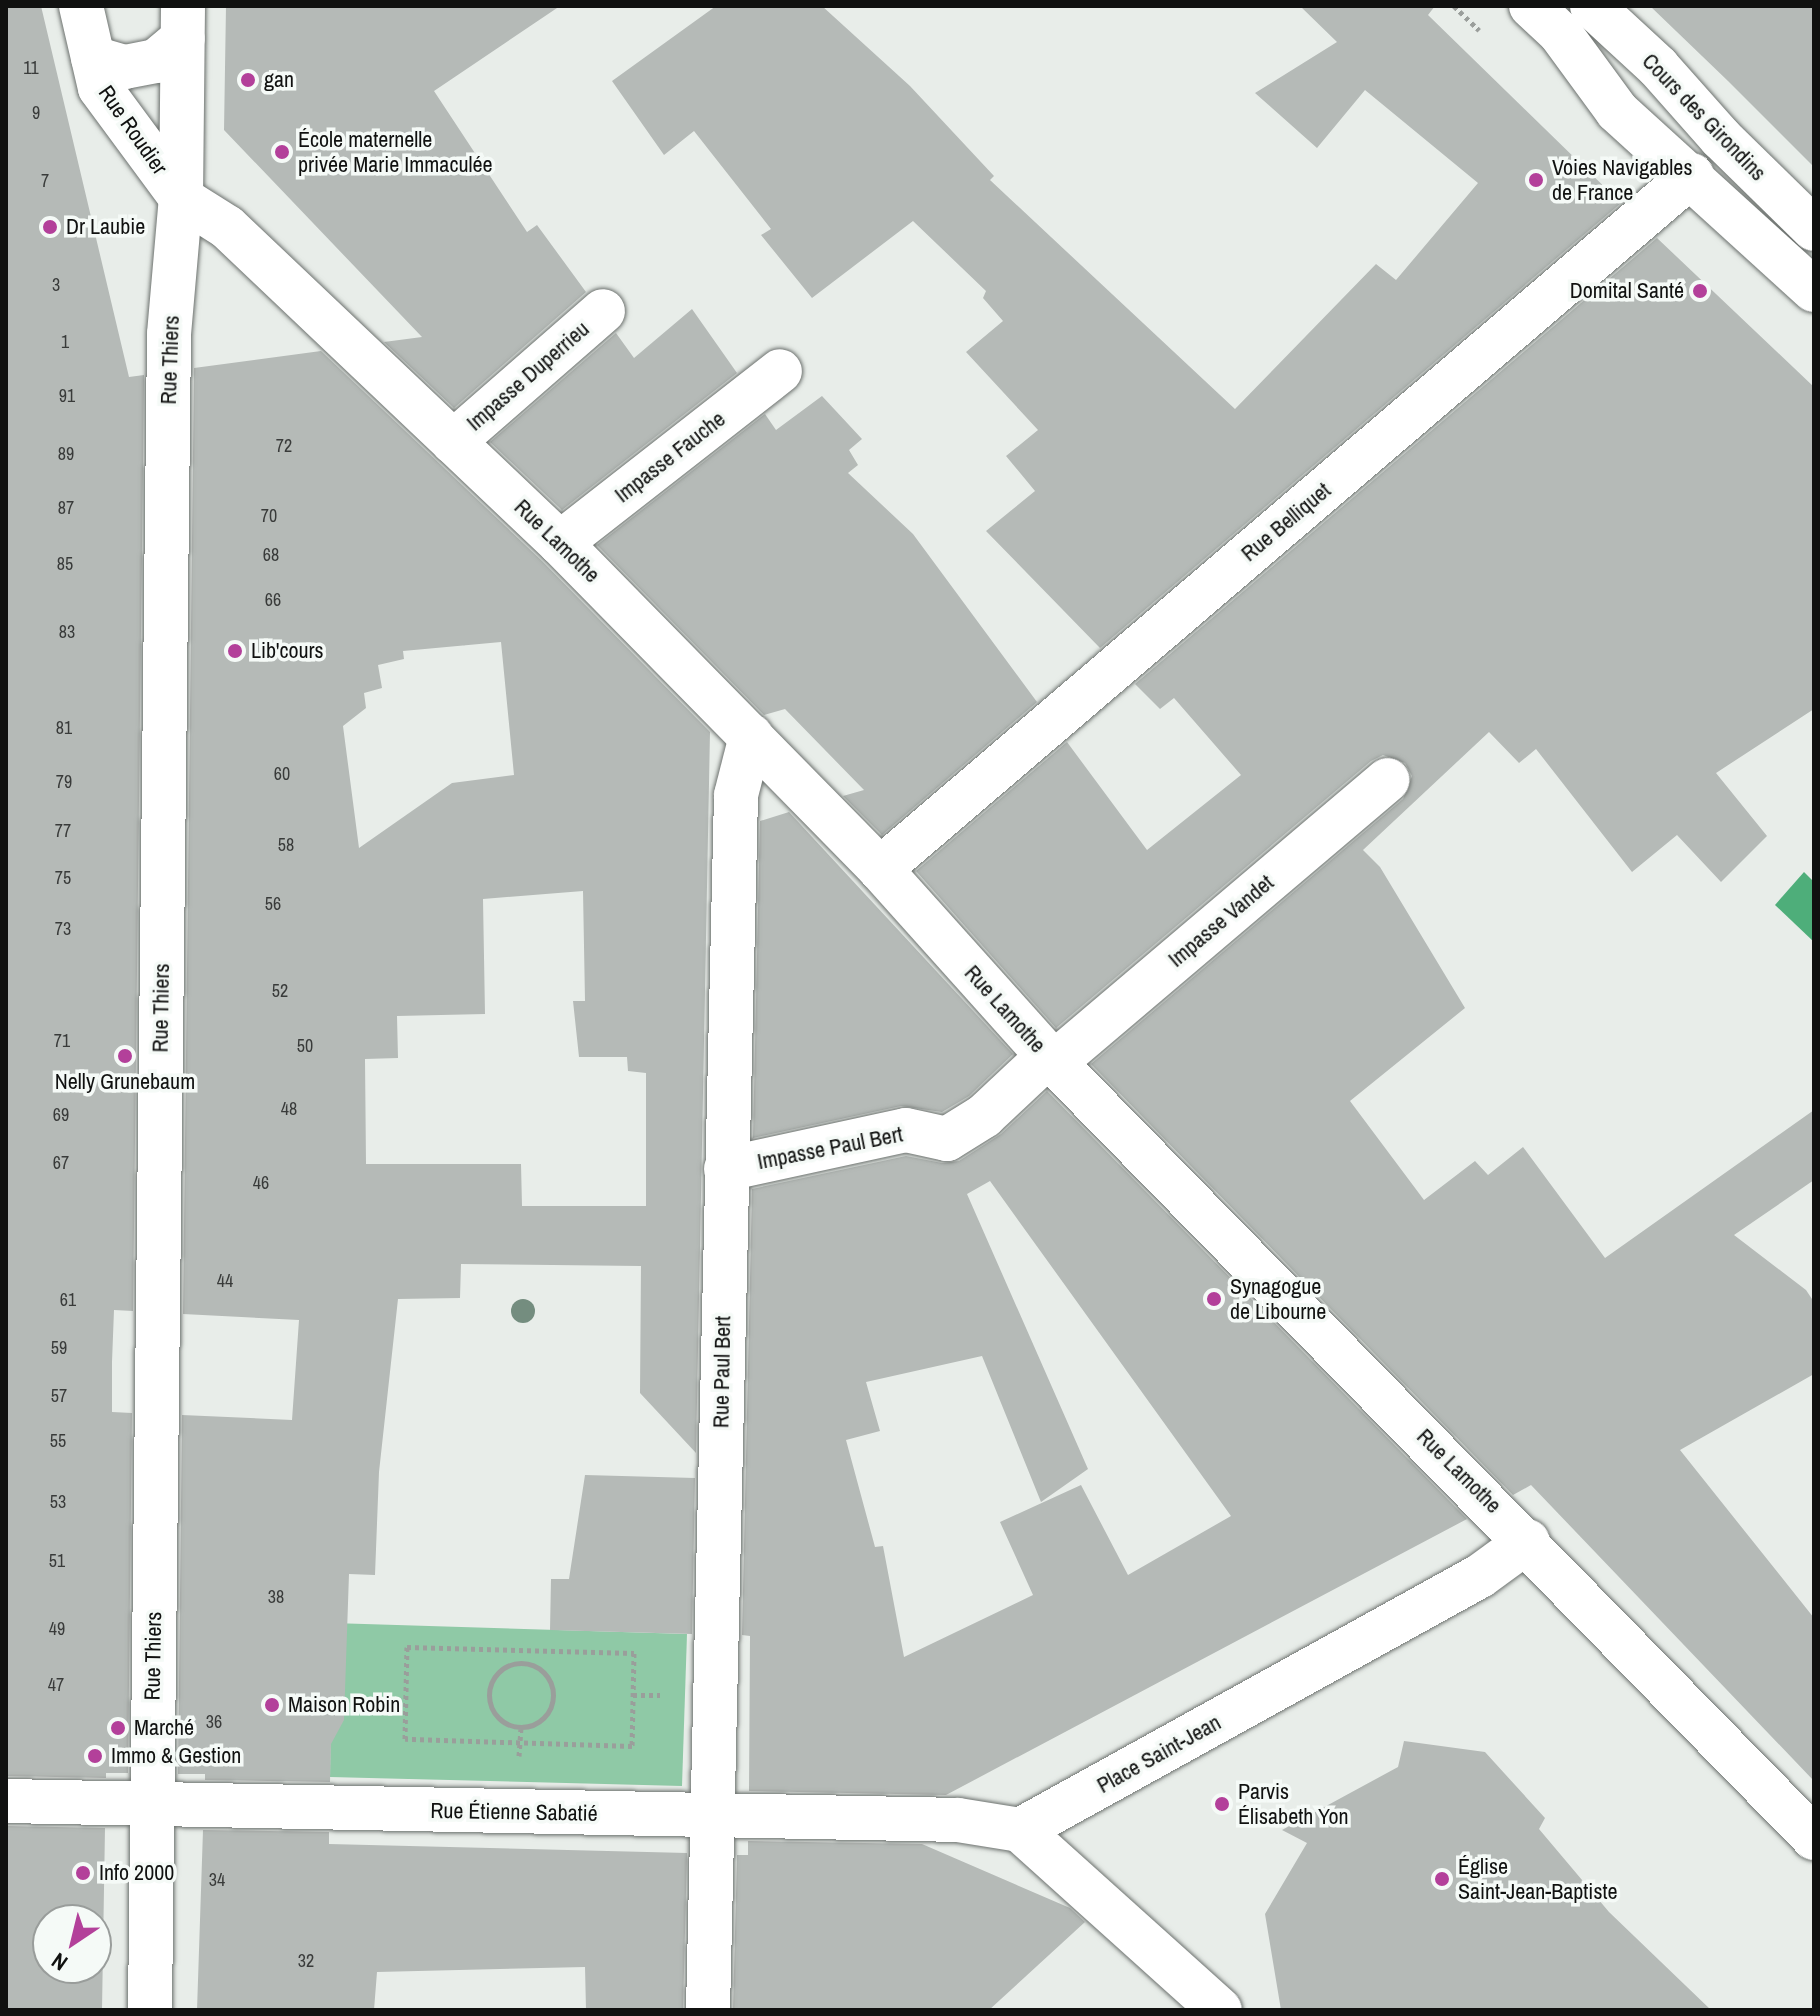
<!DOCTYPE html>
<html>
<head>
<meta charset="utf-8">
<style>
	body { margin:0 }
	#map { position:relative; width:1820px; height:2016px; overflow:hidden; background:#e8ede9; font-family:"Archivo Narrow",sans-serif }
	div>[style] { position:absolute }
	.green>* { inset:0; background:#8fc9a6 }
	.water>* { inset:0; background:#4eae7a }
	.building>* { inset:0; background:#b5bab7 }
	.path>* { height:5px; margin-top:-2.5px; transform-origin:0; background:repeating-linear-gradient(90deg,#9a9e9b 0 4px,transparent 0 8px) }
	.path>.ring { margin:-2.5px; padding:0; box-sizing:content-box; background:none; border:5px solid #9a9e9b; border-radius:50% }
	.roads { filter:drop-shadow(0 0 2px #6c716e) drop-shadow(0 0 2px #6c716e) }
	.street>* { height:44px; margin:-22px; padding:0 22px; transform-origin:22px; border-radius:22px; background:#fff }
	.primary>* { height:44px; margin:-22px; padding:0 22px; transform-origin:22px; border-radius:22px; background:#fff }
	.trees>* { width:24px; height:24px; margin:-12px; border-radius:50%; background:#748d7f }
	.dots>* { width:22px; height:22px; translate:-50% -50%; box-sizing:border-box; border:4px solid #f5faf7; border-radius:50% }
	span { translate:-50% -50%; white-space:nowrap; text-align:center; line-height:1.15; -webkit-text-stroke:7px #f5faf7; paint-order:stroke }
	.number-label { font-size:18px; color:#393b3a }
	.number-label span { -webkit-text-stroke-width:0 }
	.poi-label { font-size:22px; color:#101110 }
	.left { translate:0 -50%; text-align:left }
	.right { translate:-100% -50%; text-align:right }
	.street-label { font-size:22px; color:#101110 }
	.frame { position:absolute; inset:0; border:8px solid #101110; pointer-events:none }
	.north { position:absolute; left:32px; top:1904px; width:80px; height:80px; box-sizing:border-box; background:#f5faf7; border:2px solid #999d9b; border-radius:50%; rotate:215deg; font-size:22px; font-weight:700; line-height:32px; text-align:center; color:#101110 }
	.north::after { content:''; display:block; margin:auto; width:28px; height:36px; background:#b3409a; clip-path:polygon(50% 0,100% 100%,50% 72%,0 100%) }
</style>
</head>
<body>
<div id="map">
	<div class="green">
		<div style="clip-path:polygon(332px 1623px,687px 1634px,682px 1786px,330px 1777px)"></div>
	</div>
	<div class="water">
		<div style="clip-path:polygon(1804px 872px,1814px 882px,1814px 942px,1775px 905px)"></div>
	</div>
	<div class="building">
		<div style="clip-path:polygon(6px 6px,41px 6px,129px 377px,144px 375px,133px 1311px,114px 1310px,112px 1362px,112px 1412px,132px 1413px,128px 1773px,106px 1773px,106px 1778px,6px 1776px)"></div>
		<div style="clip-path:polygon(226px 6px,560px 6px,434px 91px,527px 232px,537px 225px,586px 292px,454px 408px,384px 342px,422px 337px,224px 130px)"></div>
		<div style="clip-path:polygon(716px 6px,822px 6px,910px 86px,994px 176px,990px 180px,1235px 409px,1376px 264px,1396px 280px,1478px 183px,1365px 90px,1317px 148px,1255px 93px,1337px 42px,1300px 6px,1435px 6px,1428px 15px,1621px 203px,1100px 648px,986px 531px,1035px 491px,1006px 456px,1038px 430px,966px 352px,1003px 321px,983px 298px,986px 291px,913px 221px,812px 298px,761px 235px,771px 229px,694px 131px,664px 155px,612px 81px)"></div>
		<div style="clip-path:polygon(1650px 6px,1814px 6px,1814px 167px,1728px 81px)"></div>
		<div style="clip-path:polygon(1657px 238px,1814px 387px,1814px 709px,1716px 773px,1767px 836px,1721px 882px,1677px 835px,1632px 872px,1536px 749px,1519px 763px,1489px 732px,1363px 850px,1380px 867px,1465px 1008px,1350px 1101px,1424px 1200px,1475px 1161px,1488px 1175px,1523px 1147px,1605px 1258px,1814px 1110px,1814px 1180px,1734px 1235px,1806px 1290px,1814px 1302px,1814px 1374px,1680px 1450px,1814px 1618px,1814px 1781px,1531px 1485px,1513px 1495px,1091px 1064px,1403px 799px,1412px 776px,1405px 763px,1383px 755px,1371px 761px,1056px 1028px,916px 871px,1067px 742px,1147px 850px,1241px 775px,1174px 698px,1160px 709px,1135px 684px)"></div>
		<div style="clip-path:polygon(692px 309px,737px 373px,562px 510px,490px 442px,616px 333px,634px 358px)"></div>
		<div style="clip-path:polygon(evenodd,321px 351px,542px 561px,710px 732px,696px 1453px,640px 1393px,641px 1266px,461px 1264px,460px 1298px,398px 1299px,379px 1472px,375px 1575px,349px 1574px,344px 1720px,331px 1744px,330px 1782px,205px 1780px,205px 1774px,178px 1774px,182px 1415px,292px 1420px,299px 1320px,183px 1314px,194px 368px,321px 351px,501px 642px,514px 775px,452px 783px,359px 848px,343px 726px,366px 708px,364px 693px,382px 688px,378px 665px,404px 659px,403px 651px,501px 642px,321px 351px,583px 891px,585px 1001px,573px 1001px,579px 1057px,627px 1057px,628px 1071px,646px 1073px,646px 1206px,522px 1206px,521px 1164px,366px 1164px,365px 1059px,398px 1058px,397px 1016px,485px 1014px,483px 899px,583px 891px)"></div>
		<div style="clip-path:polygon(822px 396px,862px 439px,849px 450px,858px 465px,848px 473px,913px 534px,1037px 702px,882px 835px,843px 796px,864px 790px,785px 709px,764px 715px,597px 545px,765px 414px,776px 430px)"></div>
		<div style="clip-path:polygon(789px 812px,1013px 1054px,969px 1096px,942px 1112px,901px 1106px,753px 1138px,760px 821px)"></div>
		<div style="clip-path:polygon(evenodd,1047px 1091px,1467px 1519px,946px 1795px,749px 1791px,750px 1636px,742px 1635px,752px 1189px,906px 1156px,942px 1163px,959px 1161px,1001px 1134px,1047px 1091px,990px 1181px,1231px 1516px,1128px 1575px,1081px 1485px,1000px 1522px,1033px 1595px,904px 1657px,883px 1546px,875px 1547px,846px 1440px,880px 1431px,866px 1382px,982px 1356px,1041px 1502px,1088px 1469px,967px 1194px,990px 1181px)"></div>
		<div style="clip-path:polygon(585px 1475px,695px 1478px,692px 1634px,550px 1630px,551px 1579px,569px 1579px)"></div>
		<div style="clip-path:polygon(1404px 1741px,1485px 1752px,1545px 1818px,1539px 1829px,1609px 1912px,1711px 2010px,1281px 2010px,1265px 1914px,1307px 1843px,1282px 1830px,1398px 1767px)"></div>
		<div style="clip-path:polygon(evenodd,6px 1826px,105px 1828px,102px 2010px,6px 2010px,6px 1826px,48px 1920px,96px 1920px,96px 1968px,48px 1968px,48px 1920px)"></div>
		<div style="clip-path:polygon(203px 1830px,329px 1832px,329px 1844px,687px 1853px,683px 2010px,586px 2010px,585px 1967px,377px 1972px,374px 2010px,197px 2010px)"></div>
		<div style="clip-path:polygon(748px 1841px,922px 1844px,1070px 1908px,1085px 1922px,989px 2010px,733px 2010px,737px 1855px,748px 1855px)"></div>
	</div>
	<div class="path">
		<div style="left:1454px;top:6px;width:35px;rotate:44deg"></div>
		<div style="left:407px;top:1647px;width:227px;rotate:1.5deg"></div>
		<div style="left:634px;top:1653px;width:93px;rotate:91.2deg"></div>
		<div style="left:632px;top:1746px;width:227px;rotate:-178.2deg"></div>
		<div style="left:405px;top:1739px;width:92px;rotate:-88.8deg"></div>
		<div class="ring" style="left:489px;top:1663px;width:59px;height:59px"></div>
		<div style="left:633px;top:1695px;width:27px"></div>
		<div style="left:519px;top:1756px;width:27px;rotate:-86deg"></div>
	</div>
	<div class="roads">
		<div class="street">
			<div style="left:81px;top:6px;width:84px;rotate:77deg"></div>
			<div style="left:100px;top:88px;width:137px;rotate:53.6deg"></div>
			<div style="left:181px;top:198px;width:54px;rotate:32.2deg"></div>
			<div style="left:227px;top:227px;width:459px;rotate:43.5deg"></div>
			<div style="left:560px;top:543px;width:457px;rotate:45.5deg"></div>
			<div style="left:880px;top:869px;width:251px;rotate:48.1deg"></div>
			<div style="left:1048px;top:1056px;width:1095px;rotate:45.59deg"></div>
			<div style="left:93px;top:58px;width:33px;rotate:16deg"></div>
			<div style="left:125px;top:67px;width:32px;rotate:-11deg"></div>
			<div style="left:156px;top:61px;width:35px;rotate:-40deg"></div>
			<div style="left:453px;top:442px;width:199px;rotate:-41.1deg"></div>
			<div style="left:560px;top:543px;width:279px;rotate:-38deg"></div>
			<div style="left:880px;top:869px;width:1068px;rotate:-40.52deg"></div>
			<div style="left:1055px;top:1062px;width:436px;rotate:-40.3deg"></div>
			<div style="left:726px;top:1169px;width:184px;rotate:-12.2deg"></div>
			<div style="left:906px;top:1130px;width:42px;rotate:12.4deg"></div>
			<div style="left:947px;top:1139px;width:44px;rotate:-31.9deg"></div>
			<div style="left:984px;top:1116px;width:88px;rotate:-43.2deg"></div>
			<div style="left:6px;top:1801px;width:952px;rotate:1.14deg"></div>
			<div style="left:958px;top:1820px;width:63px;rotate:9.2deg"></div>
			<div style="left:1020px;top:1830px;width:525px;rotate:-28.91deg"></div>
			<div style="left:1480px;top:1576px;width:59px;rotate:-36.1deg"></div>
			<div style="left:1020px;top:1830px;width:269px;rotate:42deg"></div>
			<div style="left:150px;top:2010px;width:1676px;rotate:-89.35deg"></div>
			<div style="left:169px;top:334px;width:137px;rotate:-85deg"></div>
			<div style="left:181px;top:198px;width:192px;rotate:-89.4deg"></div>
			<div style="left:708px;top:2010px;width:1215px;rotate:-88.68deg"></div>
			<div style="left:736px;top:795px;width:61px;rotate:-75.7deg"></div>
		</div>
		<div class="primary">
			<div style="left:1531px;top:6px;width:40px;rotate:43deg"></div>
			<div style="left:1560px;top:33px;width:97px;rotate:53.8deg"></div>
			<div style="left:1617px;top:111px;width:266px;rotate:42.3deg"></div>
			<div style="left:1592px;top:6px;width:90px;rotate:42.7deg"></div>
			<div style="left:1658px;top:67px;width:95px;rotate:48.4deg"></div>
			<div style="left:1721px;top:138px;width:130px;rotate:44.4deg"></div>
		</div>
	</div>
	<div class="trees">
		<div style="left:523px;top:1311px"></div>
	</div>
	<div class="dots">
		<div style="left:248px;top:80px;background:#b3409a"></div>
		<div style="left:282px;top:152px;background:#b3409a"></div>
		<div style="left:1536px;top:180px;background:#b3409a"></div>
		<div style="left:50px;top:227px;background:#b3409a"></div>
		<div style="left:1700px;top:291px;background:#b3409a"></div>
		<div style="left:235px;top:651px;background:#b3409a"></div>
		<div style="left:125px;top:1056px;background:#b3409a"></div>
		<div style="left:1214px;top:1299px;background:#b3409a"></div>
		<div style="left:272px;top:1705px;background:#b3409a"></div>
		<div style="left:118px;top:1728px;background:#b3409a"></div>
		<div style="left:95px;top:1756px;background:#b3409a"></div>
		<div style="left:1222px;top:1804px;background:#b3409a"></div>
		<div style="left:83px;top:1873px;background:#b3409a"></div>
		<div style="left:1442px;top:1879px;background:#b3409a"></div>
	</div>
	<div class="number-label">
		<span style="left:31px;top:68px">11</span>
		<span style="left:36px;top:113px">9</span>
		<span style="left:45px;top:181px">7</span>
		<span style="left:56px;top:285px">3</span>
		<span style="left:65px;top:342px">1</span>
		<span style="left:67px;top:396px">91</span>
		<span style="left:284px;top:446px">72</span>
		<span style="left:66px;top:454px">89</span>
		<span style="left:66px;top:508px">87</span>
		<span style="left:269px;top:516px">70</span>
		<span style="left:271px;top:555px">68</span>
		<span style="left:65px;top:564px">85</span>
		<span style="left:273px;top:600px">66</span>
		<span style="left:67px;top:632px">83</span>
		<span style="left:64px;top:728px">81</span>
		<span style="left:282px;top:774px">60</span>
		<span style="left:64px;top:782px">79</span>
		<span style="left:63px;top:831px">77</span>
		<span style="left:286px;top:845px">58</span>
		<span style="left:63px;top:878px">75</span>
		<span style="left:273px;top:904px">56</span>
		<span style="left:63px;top:929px">73</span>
		<span style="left:280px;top:991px">52</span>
		<span style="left:62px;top:1041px">71</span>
		<span style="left:305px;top:1046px">50</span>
		<span style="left:289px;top:1109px">48</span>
		<span style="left:61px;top:1115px">69</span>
		<span style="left:61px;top:1163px">67</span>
		<span style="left:261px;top:1183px">46</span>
		<span style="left:225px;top:1281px">44</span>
		<span style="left:68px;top:1300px">61</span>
		<span style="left:59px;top:1348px">59</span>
		<span style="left:59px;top:1396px">57</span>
		<span style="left:58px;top:1441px">55</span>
		<span style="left:58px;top:1502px">53</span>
		<span style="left:57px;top:1561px">51</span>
		<span style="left:276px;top:1597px">38</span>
		<span style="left:57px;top:1629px">49</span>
		<span style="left:56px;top:1685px">47</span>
		<span style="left:214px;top:1722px">36</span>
		<span style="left:217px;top:1880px">34</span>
		<span style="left:306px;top:1961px">32</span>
	</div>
	<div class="poi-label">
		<span class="left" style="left:264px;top:80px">gan</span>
		<span class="left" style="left:298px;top:152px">École maternelle<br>privée Marie Immaculée</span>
		<span class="left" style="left:1552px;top:180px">Voies Navigables<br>de France</span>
		<span class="left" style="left:66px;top:227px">Dr Laubie</span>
		<span class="right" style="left:1684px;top:291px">Domital Santé</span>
		<span class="left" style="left:251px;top:651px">Lib'cours</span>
		<span style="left:125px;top:1082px">Nelly Grunebaum</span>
		<span class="left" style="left:1230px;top:1299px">Synagogue<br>de Libourne</span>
		<span class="left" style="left:288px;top:1705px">Maison Robin</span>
		<span class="left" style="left:134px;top:1728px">Marché</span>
		<span class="left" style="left:111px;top:1756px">Immo &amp; Gestion</span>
		<span class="left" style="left:1238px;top:1804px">Parvis<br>Élisabeth Yon</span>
		<span class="left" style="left:1458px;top:1879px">Église<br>Saint-Jean-Baptiste</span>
		<span class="left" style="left:99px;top:1873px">Info 2000</span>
	</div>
	<div class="street-label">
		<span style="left:1704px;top:117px;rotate:46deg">Cours des Girondins</span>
		<span style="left:133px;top:130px;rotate:55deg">Rue Roudier</span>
		<span style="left:170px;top:360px;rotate:-88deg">Rue Thiers</span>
		<span style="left:528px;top:376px;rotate:-41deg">Impasse Duperrieu</span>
		<span style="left:670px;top:457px;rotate:-38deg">Impasse Fauche</span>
		<span style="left:1286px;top:522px;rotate:-40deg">Rue Belliquet</span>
		<span style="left:557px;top:541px;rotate:44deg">Rue Lamothe</span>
		<span style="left:1221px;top:921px;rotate:-40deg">Impasse Vandet</span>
		<span style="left:161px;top:1008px;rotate:-89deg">Rue Thiers</span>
		<span style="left:1005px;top:1009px;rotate:48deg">Rue Lamothe</span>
		<span style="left:830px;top:1148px;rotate:-11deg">Impasse Paul Bert</span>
		<span style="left:722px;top:1372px;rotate:-89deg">Rue Paul Bert</span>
		<span style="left:1459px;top:1471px;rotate:45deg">Rue Lamothe</span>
		<span style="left:153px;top:1656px;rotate:-89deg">Rue Thiers</span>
		<span style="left:1159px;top:1754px;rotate:-29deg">Place Saint-Jean</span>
		<span style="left:514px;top:1812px;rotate:1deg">Rue Étienne Sabatié</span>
	</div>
	<div class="frame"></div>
	<div class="north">N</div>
</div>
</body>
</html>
